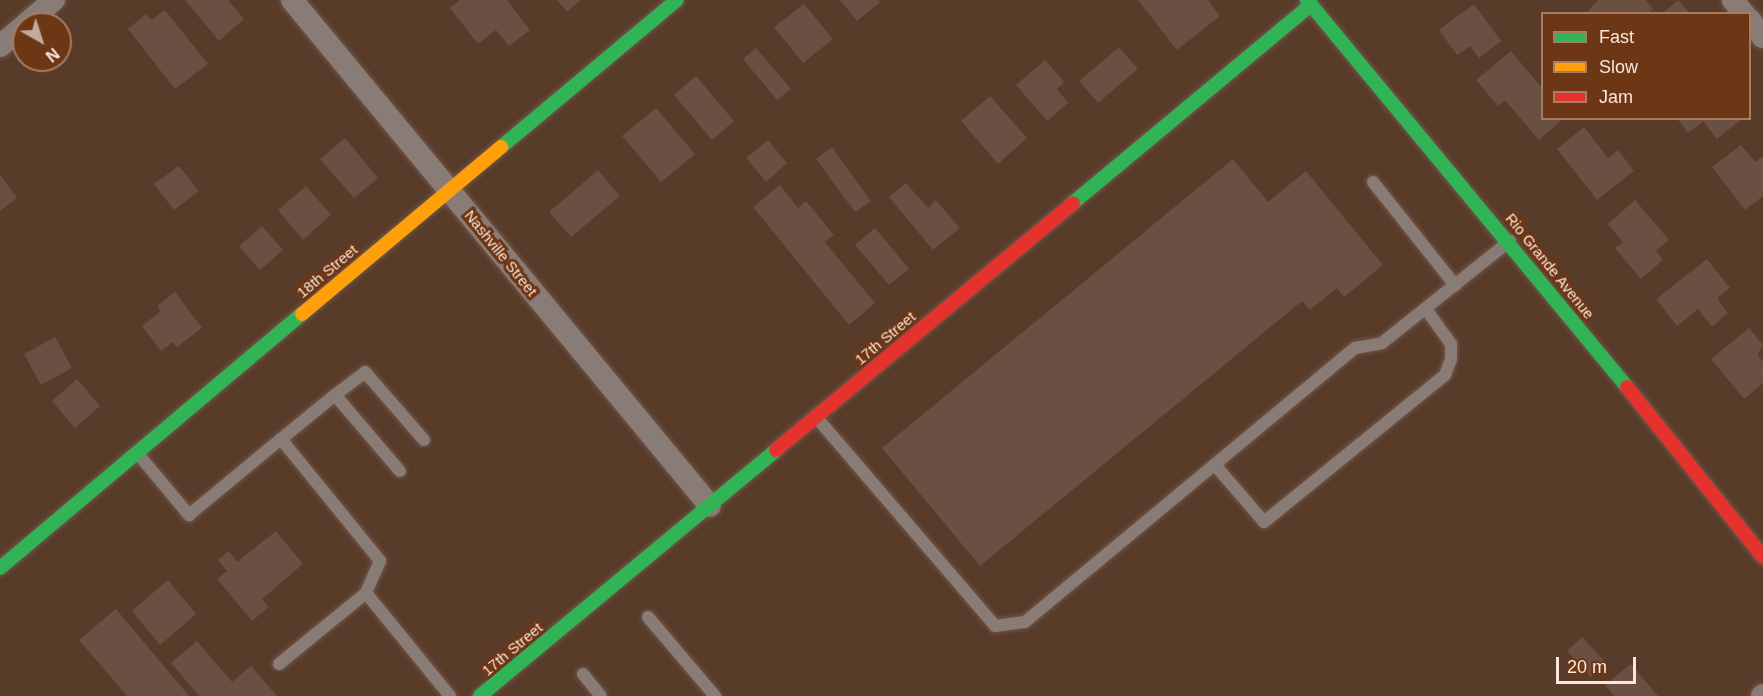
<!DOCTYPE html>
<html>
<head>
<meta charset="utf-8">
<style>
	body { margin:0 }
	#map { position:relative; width:1763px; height:696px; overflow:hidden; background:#593b29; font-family:Helvetica,sans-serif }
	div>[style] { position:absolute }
	.building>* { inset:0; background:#695043 }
	.roads { filter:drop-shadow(0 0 2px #6f574a) drop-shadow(0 0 2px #6f574a) }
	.lane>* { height:12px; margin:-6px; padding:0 6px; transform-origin:6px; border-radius:6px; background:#897c76 }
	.street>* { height:22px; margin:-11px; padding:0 11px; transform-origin:11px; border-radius:11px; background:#897c76 }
	.fast>* { height:14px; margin:-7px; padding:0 7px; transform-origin:7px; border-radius:7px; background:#30b455 }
	.slow>* { height:14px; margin:-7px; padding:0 7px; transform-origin:7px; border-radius:7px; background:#ff9f0a }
	.jam>* { height:14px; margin:-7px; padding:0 7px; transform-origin:7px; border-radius:7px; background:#e5322d }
	span { translate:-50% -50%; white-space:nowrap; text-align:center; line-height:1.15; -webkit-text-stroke:6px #6d3615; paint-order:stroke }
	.street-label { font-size:15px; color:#fae6db }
	.legend { position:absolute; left:1541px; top:12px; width:210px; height:108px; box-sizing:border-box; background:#6d3615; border:2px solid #a57c64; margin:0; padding:8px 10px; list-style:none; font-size:18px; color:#fae6db }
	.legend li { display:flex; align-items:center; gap:12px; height:30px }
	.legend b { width:30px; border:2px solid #a57c64 }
	.north { position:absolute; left:12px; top:12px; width:60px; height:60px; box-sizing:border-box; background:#6d3615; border:2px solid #a57c64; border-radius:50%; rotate:141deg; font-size:16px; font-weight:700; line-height:24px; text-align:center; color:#fae6db }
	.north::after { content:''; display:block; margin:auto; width:21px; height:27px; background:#c2aa9d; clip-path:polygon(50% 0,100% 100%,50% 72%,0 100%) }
	.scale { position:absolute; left:1556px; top:657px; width:80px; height:27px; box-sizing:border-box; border:3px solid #fae6db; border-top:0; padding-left:8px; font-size:18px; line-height:21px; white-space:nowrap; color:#fae6db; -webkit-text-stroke:4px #6d3615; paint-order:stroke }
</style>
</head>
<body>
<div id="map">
	<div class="building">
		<div style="clip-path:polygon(185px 0,228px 0,244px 19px,219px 41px)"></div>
		<div style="clip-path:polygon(460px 0,507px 0,530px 30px,509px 46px,496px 30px,478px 44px,450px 8px)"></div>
		<div style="clip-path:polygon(557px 0,581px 0,567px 12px)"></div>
		<div style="clip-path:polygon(840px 0,878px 0,880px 2px,857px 21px)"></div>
		<div style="clip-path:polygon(1138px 0,1208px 0,1220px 16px,1177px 50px)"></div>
		<div style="clip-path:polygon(1598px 0,1646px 0,1653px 9px,1647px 14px,1585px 14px)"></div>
		<div style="clip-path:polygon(1678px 0,1689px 12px,1662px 14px)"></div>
		<div style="clip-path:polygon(804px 4px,833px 39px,803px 63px,774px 27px)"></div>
		<div style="clip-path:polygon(1474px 4px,1501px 41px,1479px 58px,1470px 46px,1457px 55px,1439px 30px)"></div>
		<div style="clip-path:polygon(165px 10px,208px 64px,175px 89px,128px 29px,146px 14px,151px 20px)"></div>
		<div style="clip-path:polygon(1119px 47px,1138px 69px,1098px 103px,1079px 81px)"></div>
		<div style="clip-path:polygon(756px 48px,791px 89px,777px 100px,743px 59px)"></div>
		<div style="clip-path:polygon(1511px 51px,1542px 88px,1542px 118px,1564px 118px,1539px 140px,1505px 100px,1498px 106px,1476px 80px)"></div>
		<div style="clip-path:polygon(1045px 60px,1064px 82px,1057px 89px,1068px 103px,1047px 121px,1016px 85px)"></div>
		<div style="clip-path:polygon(696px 76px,734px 121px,712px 140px,674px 95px)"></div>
		<div style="clip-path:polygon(990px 96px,1027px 138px,998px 164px,961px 121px)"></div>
		<div style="clip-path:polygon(656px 108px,695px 154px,661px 182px,622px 136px)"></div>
		<div style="clip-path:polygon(1677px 118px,1743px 118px,1717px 139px,1703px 121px,1688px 133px)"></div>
		<div style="clip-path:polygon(1584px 127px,1608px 158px,1618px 150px,1634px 171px,1597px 200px,1557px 149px)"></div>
		<div style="clip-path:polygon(345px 138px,378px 178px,354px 198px,320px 159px)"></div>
		<div style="clip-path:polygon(768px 140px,787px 163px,766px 182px,746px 158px)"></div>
		<div style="clip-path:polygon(1741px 145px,1755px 162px,1763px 156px,1763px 196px,1745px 210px,1712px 167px)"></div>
		<div style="clip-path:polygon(832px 147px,871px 201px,855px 212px,816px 159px)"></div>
		<div style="clip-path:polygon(1233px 159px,1268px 202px,1306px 171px,1383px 265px,1344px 297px,1337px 288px,1310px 310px,1302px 301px,980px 566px,882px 448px)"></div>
		<div style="clip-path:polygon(179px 166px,199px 191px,174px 210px,154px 184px)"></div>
		<div style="clip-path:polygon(598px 170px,620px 196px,571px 237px,549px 212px)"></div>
		<div style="clip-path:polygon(0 175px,17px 198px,0 211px)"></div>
		<div style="clip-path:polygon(906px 183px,928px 208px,936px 200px,960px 228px,933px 250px,889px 197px)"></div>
		<div style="clip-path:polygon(780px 185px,798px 208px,806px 201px,834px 235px,825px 242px,875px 303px,849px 325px,753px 207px)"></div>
		<div style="clip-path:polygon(306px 186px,331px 215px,303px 240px,278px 210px)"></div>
		<div style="clip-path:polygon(1635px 200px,1669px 240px,1656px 251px,1663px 260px,1641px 279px,1615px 248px,1623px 242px,1608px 224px)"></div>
		<div style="clip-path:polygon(262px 226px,283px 250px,260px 270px,239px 246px)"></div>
		<div style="clip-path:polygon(875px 228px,909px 269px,889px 285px,855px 245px)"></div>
		<div style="clip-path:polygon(1707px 259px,1730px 288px,1717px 298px,1728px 313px,1712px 327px,1698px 309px,1677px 326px,1656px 299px)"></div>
		<div style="clip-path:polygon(175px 292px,202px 328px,177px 347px,173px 342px,161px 351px,142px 326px,161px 311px,157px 306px)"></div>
		<div style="clip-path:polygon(1749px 328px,1763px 345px,1758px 355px,1763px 362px,1763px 383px,1744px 399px,1711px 359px)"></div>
		<div style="clip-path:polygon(55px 337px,72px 368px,41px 385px,24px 354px)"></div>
		<div style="clip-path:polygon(77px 379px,100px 406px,75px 428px,52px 401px)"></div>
		<div style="clip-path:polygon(276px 531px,303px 564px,262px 599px,269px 607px,252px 621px,217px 579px,227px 571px,218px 560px,229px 551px,237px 562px)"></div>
		<div style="clip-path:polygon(168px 580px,196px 614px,160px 645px,132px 611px)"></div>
		<div style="clip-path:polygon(116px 609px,189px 696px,127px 696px,79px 640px)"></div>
		<div style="clip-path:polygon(1582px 637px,1606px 663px,1591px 677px,1567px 651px)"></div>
		<div style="clip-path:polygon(197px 641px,232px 682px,251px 666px,277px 696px,199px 696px,171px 663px)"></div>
		<div style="clip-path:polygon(1631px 664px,1658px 696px,1614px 696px,1605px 685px)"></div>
	</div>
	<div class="roads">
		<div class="lane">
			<div style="left:1373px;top:182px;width:132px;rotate:51.5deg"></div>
			<div style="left:335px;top:395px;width:38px;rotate:-37deg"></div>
			<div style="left:365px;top:372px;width:90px;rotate:49.1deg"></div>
			<div style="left:817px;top:418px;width:274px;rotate:49.4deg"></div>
			<div style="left:995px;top:626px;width:30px;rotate:-8deg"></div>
			<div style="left:1025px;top:622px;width:429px;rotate:-39.7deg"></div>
			<div style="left:1355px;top:348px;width:27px;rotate:-10deg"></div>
			<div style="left:1382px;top:343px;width:164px;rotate:-38.6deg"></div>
			<div style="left:281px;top:439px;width:70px;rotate:-39.2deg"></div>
			<div style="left:335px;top:395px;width:100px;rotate:49.5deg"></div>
			<div style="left:138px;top:454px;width:80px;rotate:50.1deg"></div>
			<div style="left:189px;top:515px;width:119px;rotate:-39.6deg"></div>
			<div style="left:281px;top:439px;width:157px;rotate:50.9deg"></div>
			<div style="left:380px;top:561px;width:35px;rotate:114deg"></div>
			<div style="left:1215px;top:465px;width:75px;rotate:49.3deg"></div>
			<div style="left:1264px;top:522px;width:233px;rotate:-39.1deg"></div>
			<div style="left:1445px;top:375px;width:17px;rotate:-69deg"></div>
			<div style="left:1451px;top:359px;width:15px;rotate:-90deg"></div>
			<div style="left:1451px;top:344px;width:44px;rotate:-125.8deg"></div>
			<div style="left:648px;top:617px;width:104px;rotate:49.7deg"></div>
			<div style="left:279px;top:664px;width:112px;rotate:-39.2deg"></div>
			<div style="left:366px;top:593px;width:133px;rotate:50.8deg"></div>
			<div style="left:583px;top:674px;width:28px;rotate:51deg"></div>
		</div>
		<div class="street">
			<div style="left:292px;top:0;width:656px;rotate:50.44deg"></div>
			<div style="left:1733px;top:0;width:18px;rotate:52deg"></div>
			<div style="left:1750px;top:20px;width:21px;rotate:53deg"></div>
			<div style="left:26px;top:24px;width:37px;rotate:-41deg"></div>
			<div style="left:0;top:46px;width:31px;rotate:-40deg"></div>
			<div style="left:1762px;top:696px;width:1px;rotate:-45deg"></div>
		</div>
		<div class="fast">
			<div style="left:1307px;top:0;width:502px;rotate:50.41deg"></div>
			<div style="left:501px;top:147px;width:229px;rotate:-39.9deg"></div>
			<div style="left:1073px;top:203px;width:310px;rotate:-39.8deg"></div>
			<div style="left:0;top:568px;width:395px;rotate:-40.1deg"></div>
			<div style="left:480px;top:696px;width:385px;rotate:-39.7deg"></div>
		</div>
		<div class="slow">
			<div style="left:302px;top:314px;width:260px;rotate:-40deg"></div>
		</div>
		<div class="jam">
			<div style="left:1627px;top:387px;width:218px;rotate:51.3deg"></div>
			<div style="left:776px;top:450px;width:386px;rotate:-39.7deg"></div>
		</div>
	</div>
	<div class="street-label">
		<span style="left:501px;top:253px;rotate:51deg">Nashville Street</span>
		<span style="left:1550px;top:266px;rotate:51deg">Rio Grande Avenue</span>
		<span style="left:327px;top:271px;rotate:-40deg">18th Street</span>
		<span style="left:885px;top:338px;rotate:-40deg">17th Street</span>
		<span style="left:512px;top:649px;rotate:-40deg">17th Street</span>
	</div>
	<ul class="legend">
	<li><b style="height:8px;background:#30b455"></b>Fast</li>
	<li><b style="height:8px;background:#ff9f0a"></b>Slow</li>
	<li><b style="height:8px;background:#e5322d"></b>Jam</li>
	</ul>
	<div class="north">N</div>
	<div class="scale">20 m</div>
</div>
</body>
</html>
